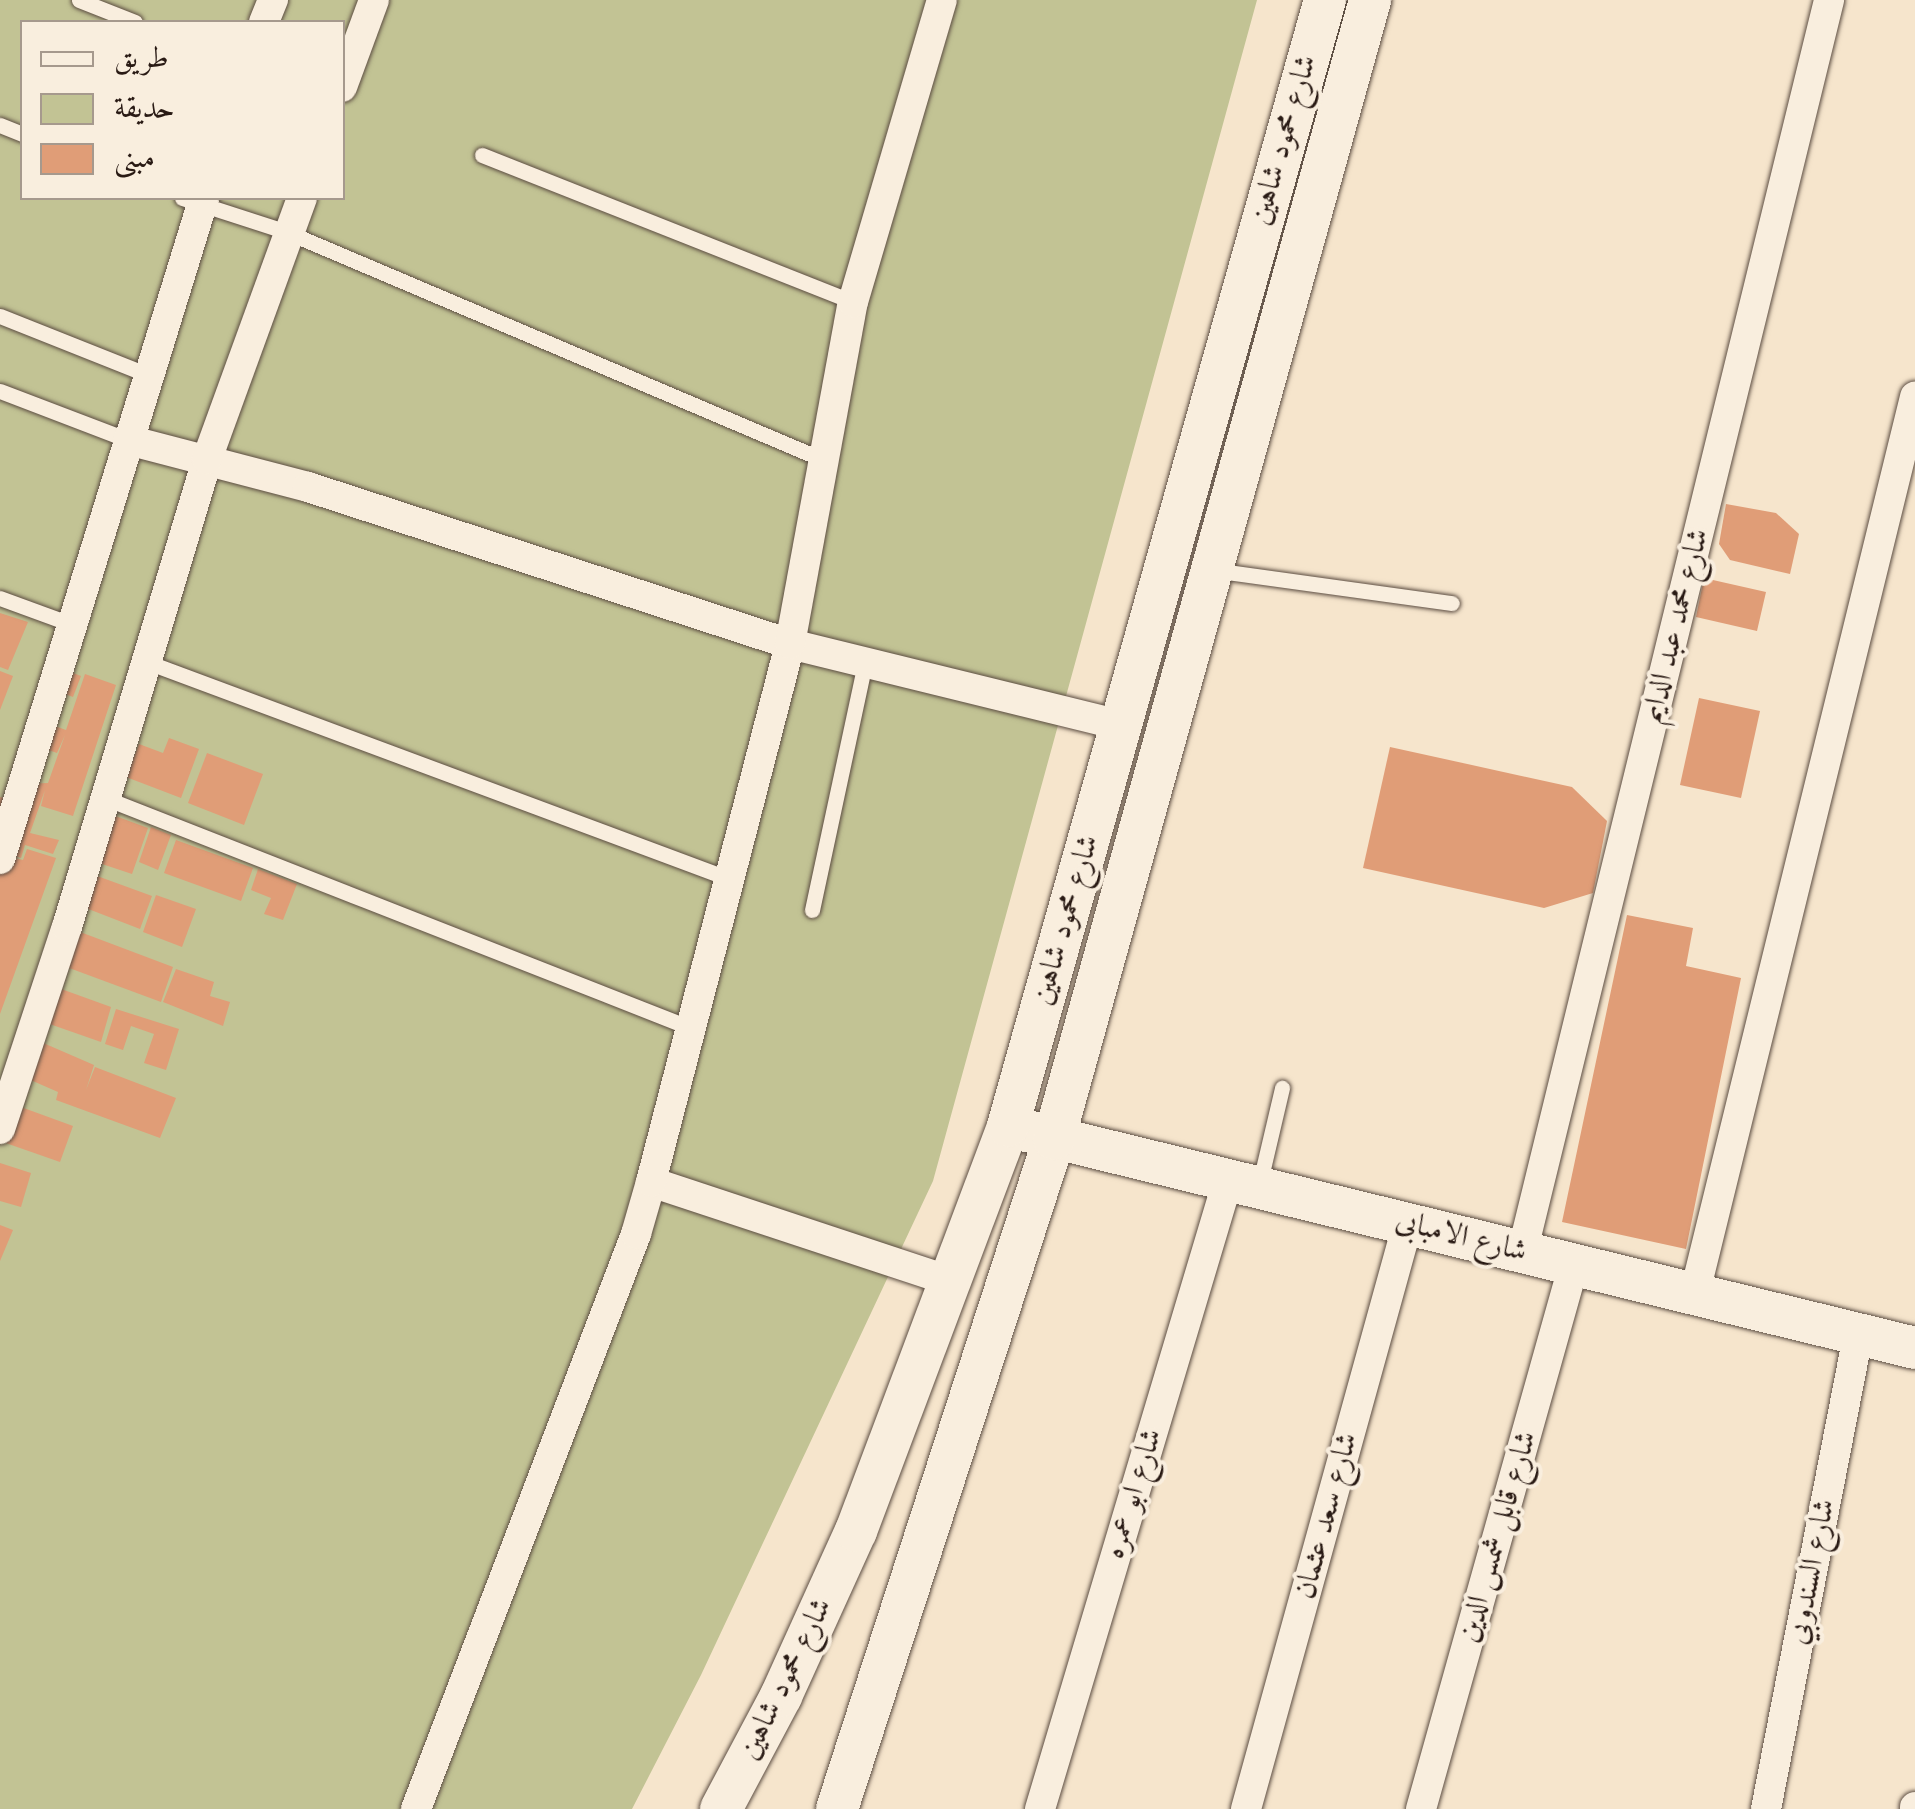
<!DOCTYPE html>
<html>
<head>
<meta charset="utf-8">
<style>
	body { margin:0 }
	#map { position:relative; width:1915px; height:1809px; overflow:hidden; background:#f6e5cc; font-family:"Old Standard TT",Amiri,serif }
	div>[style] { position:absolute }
	.green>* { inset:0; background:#c2c394 }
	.building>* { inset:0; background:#e09d77 }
	.roads { filter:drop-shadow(0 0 2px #5c4d42) drop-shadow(0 0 2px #5c4d42) }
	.lane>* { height:15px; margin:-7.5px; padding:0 7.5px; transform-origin:7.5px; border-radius:7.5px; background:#f9eede }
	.street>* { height:30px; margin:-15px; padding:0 15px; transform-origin:15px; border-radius:15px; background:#f9eede }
	.secondary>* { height:42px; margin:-21px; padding:0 21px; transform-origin:21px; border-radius:21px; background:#f9eede }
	span { translate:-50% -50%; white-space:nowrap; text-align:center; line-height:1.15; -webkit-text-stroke:8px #f9eede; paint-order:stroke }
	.street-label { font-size:30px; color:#291a14 }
	.legend { position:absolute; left:20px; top:20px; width:325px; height:180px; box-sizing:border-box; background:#f9eede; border:2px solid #a6998d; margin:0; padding:12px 18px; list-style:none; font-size:30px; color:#291a14 }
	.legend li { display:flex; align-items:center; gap:20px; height:50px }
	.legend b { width:50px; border:2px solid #a6998d }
</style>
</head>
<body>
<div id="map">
	<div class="green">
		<div style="clip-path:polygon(evenodd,0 0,1257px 0,933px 1181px,701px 1675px,632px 1809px,0 1809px,0 0,22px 22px,342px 22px,342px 198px,22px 198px,22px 22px)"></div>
	</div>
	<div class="building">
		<div style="clip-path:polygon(1726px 504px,1776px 513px,1799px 534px,1790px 574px,1730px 560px,1719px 544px)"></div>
		<div style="clip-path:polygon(1704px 578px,1766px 592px,1757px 631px,1696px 617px)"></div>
		<div style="clip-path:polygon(0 613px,28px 622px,8px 670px,0 667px)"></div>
		<div style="clip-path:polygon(52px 665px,81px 676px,73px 697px,44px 686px)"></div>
		<div style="clip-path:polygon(0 671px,13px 676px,0 710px)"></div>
		<div style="clip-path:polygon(85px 674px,116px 685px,73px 816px,41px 806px,45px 790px,30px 833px,59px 840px,53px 854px,25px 845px,21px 858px,0 851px,0 797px,22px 802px,24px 784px,48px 783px,65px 735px,57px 753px,26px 742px,41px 721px,66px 730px)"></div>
		<div style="clip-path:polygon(1699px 698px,1760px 711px,1741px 798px,1680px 785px)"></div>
		<div style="clip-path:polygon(169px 738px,199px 749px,181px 798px,126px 777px,139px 744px,163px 753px)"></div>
		<div style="clip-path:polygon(1390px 747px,1572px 787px,1607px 821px,1593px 893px,1544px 908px,1363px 868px)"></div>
		<div style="clip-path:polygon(207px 753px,263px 774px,244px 825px,188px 803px)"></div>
		<div style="clip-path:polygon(110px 814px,148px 828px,132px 874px,93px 861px)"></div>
		<div style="clip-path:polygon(151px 827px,171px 835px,158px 870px,139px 862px)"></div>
		<div style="clip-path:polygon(176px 840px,253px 868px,241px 901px,164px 873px)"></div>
		<div style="clip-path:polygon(27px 849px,56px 858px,0 1014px,0 854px,23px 860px)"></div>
		<div style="clip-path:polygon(258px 869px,297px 884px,283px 920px,264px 914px,271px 898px,251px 890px)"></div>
		<div style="clip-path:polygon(89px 873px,152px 896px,140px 929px,78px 905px)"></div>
		<div style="clip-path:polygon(156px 895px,196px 909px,182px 947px,143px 932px)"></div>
		<div style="clip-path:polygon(1627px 915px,1693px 928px,1686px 966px,1741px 978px,1686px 1249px,1562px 1222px)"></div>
		<div style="clip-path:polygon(67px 927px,173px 967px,161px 1002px,53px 962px)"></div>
		<div style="clip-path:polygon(176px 969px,214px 982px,210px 996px,230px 1002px,223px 1026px,163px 1002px)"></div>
		<div style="clip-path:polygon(53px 986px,111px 1007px,101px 1042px,41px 1021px)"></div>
		<div style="clip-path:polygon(116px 1009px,179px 1029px,166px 1070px,144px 1063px,154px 1034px,131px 1026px,123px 1050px,105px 1044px)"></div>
		<div style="clip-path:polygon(41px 1042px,94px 1065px,86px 1090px,95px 1067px,176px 1098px,160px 1138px,56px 1100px,58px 1092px,26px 1078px)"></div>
		<div style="clip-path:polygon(10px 1103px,73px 1126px,60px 1162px,0 1141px)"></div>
		<div style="clip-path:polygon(0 1163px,31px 1173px,21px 1207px,0 1201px)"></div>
		<div style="clip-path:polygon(0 1225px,13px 1230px,0 1261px)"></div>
	</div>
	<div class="roads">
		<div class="lane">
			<div style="left:79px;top:0;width:60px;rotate:21.4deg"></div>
			<div style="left:0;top:125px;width:24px;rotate:22deg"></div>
			<div style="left:482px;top:155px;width:399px;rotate:21.6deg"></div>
			<div style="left:182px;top:198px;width:110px;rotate:17.9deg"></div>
			<div style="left:287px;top:232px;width:583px;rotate:23.01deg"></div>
			<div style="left:0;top:316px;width:159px;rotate:21.7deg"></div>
			<div style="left:0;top:391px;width:137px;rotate:20.9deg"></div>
			<div style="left:1213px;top:570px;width:241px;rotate:7.9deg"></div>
			<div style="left:0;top:598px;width:76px;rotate:20.1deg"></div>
			<div style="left:147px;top:662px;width:622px;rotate:20.42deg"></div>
			<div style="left:105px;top:798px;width:630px;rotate:21.43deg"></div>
			<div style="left:812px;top:910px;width:253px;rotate:-77.9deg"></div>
			<div style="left:1259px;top:1186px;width:101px;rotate:-76.8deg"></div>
		</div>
		<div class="street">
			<div style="left:264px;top:22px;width:24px;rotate:-68deg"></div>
			<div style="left:342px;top:87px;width:93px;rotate:-69.8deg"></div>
			<div style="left:128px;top:440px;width:186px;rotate:14.6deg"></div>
			<div style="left:308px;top:487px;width:507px;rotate:18.04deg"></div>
			<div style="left:790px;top:644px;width:340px;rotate:13.8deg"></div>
			<div style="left:0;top:859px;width:692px;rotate:-72.85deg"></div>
			<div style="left:0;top:1129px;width:213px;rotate:-71.7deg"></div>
			<div style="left:67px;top:927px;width:488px;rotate:-73.3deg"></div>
			<div style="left:207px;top:459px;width:278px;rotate:-70deg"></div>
			<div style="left:651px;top:1182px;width:315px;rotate:18.3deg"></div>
			<div style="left:1522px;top:1253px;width:1290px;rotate:-76.23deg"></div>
			<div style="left:1695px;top:1292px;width:922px;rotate:-76.19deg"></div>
			<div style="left:416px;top:1809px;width:616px;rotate:-69.06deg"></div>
			<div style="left:636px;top:1234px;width:54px;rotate:-73.9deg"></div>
			<div style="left:651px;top:1182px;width:556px;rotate:-75.51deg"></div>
			<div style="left:790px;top:644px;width:348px;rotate:-79.6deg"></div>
			<div style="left:853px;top:302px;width:315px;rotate:-73.6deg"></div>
			<div style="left:1040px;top:1809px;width:656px;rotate:-73.36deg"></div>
			<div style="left:1246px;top:1809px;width:608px;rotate:-74.55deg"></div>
			<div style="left:1421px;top:1809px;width:566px;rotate:-74.32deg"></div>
			<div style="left:1766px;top:1809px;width:484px;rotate:-79deg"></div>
			<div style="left:1915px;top:1809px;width:2px;rotate:-90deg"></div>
		</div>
		<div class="secondary">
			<div style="left:1027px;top:1131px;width:914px;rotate:13.73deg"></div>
			<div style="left:721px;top:1809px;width:128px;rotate:-62deg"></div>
			<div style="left:781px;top:1696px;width:181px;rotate:-65.6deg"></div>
			<div style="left:856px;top:1531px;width:433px;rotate:-69.4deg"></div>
			<div style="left:1008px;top:1126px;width:1170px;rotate:-74.28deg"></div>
			<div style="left:837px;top:1809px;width:704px;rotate:-72.05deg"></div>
			<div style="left:1054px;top:1139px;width:1182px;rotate:-74.49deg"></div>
		</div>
	</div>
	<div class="street-label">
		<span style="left:1284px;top:140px;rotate:-74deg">شارع محمود شاهين</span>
		<span style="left:1676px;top:626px;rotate:-76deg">شارع محمد عبد الدايم</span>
		<span style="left:1066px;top:920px;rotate:-74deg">شارع محمود شاهين</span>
		<span style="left:1461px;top:1237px;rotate:14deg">شارع الامبابى</span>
		<span style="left:1134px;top:1494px;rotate:-73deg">شارع ابو عمره</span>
		<span style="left:1327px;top:1516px;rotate:-75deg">شارع سعد عثمان</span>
		<span style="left:1498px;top:1537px;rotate:-74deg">شارع قابل شمس الدين</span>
		<span style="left:1812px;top:1572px;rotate:-79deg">شارع السندوبي</span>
		<span style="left:786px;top:1679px;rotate:-64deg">شارع محمود شاهين</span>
	</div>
	<ul class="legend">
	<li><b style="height:12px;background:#f9eede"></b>طريق</li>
	<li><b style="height:28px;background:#c2c394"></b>حديقة</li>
	<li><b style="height:28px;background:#e09d77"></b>مبنى</li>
	</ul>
</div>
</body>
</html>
